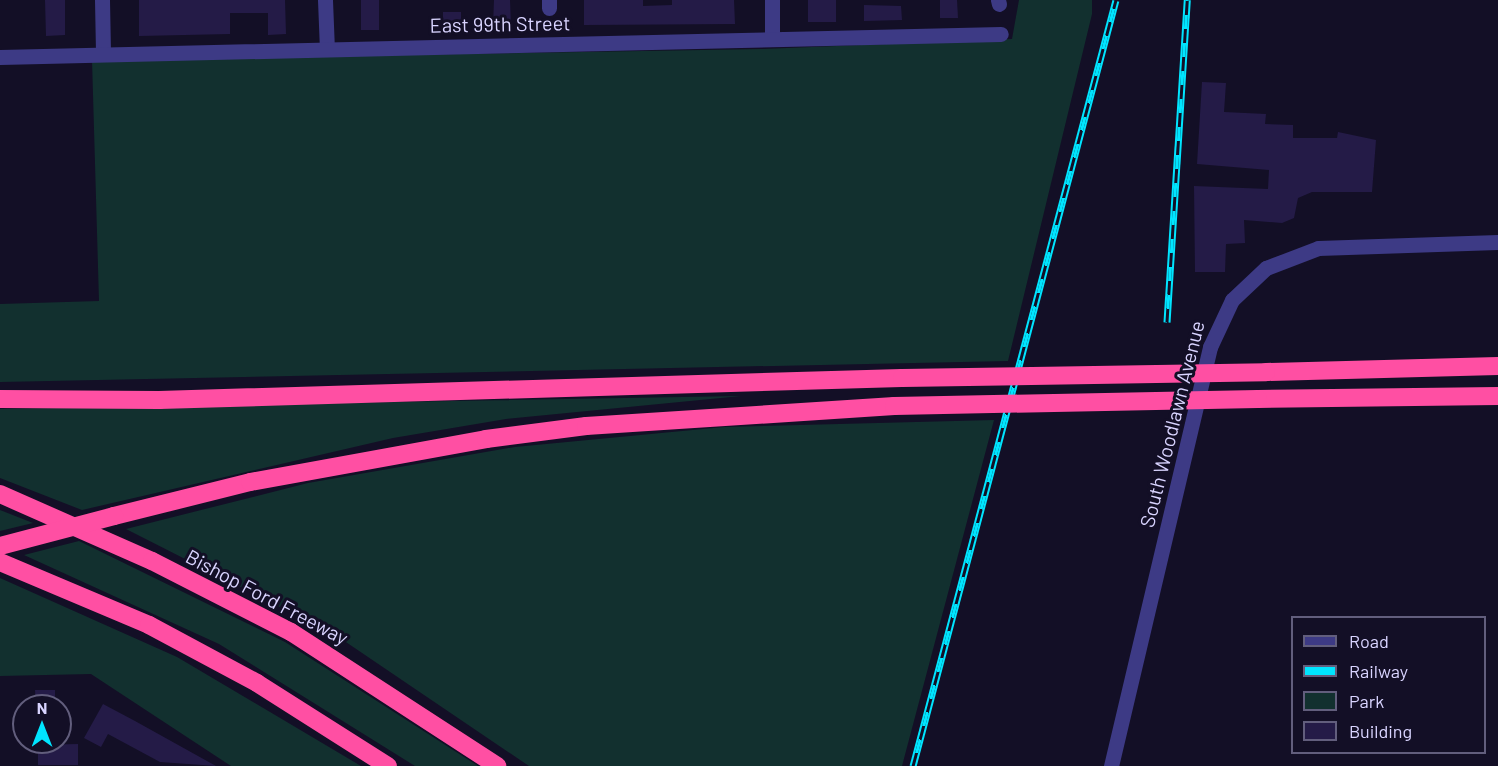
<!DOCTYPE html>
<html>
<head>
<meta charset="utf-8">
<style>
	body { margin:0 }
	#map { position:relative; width:1498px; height:766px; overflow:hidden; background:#130f26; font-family:Barlow,sans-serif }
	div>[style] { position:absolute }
	.green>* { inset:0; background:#12302f }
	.building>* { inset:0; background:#241b47 }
	.minor>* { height:15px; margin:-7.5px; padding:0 7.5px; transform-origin:7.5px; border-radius:7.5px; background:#3d3a85 }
	.highway>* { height:18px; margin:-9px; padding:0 9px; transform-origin:9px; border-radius:9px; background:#ff4fa3 }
	.rail>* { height:7px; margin-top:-3.5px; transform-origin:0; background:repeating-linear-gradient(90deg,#130f26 0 14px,#00e5ff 0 28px); box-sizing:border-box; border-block:2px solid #00e5ff }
	.highway-bridge>* { height:18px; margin:-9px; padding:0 9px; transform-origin:9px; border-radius:9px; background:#ff4fa3 }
	span { translate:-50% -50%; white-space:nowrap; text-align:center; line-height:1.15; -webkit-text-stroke:6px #130f26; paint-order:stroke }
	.street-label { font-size:20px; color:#d9d4ff }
	.legend { position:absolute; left:1291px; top:616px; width:195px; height:138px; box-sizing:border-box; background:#130f26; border:2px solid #625e7d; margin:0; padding:8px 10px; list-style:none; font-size:18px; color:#d9d4ff }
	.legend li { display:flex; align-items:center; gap:12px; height:30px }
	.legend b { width:30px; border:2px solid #625e7d }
	.north { position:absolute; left:12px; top:694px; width:60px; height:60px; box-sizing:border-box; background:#130f26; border:2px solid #625e7d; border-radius:50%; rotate:0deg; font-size:16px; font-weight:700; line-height:24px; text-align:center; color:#d9d4ff }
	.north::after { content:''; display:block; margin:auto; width:21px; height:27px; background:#00e5ff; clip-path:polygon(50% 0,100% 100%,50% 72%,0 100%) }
</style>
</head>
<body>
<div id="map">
	<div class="green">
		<div style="clip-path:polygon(1019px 0,1092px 0,1092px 14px,1008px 361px,0 382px,0 304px,99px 301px,92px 60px,762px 49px,1012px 39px)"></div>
		<div style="clip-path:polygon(741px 396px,506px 419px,393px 438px,82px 510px,0 478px,0 409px)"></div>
		<div style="clip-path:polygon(994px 420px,902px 766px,529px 766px,337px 636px,126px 529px,308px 483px,515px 447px,724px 427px)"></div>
		<div style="clip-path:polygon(0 510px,33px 523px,0 531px)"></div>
		<div style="clip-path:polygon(79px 541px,285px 642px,478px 766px,415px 766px,219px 644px,24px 555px)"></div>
		<div style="clip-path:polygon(0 578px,177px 657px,361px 766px,231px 766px,91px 674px,0 676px)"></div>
	</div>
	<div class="building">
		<div style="clip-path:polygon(45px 0,65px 0,65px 35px,46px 36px)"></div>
		<div style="clip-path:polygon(285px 0,286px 34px,268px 35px,268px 13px,230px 13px,230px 34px,139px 36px,139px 0)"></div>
		<div style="clip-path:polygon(361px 0,379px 0,379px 30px,361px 30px)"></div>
		<div style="clip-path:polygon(494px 0,510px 0,511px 27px,493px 27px)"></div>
		<div style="clip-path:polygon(584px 0,643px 0,643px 6px,672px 5px,672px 0,734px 0,735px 24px,584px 25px)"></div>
		<div style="clip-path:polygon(808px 0,836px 0,836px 22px,808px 22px)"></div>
		<div style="clip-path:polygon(940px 0,957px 0,958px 18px,940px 18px)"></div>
		<div style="clip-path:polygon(864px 5px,901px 6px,902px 20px,864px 21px)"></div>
		<div style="clip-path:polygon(443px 12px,461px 12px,461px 28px,443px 28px)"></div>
		<div style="clip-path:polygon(1202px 82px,1226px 83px,1224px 112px,1266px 114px,1265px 124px,1293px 125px,1293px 138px,1337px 138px,1338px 132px,1376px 140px,1372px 192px,1312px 192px,1298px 198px,1294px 218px,1282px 223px,1244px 220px,1245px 243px,1226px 244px,1225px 272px,1195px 272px,1194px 186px,1268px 189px,1269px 170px,1197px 164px)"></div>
		<div style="clip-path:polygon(35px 690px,55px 690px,55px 706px,36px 706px)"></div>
		<div style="clip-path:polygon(103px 704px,135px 721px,216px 766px,160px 762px,108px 734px,101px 747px,84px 738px)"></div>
		<div style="clip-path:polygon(78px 744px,78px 765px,38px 765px,38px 745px)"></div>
	</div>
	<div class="minor">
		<div style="left:102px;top:0;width:54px;rotate:88.9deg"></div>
		<div style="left:325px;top:0;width:49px;rotate:87.7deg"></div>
		<div style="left:549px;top:0;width:8px;rotate:90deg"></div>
		<div style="left:772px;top:0;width:39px;rotate:90deg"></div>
		<div style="left:998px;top:0;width:4px;rotate:76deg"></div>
		<div style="left:0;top:57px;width:1001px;rotate:-1.32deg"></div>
		<div style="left:1111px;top:766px;width:431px;rotate:-76.7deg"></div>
		<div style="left:1210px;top:347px;width:52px;rotate:-64.9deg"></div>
		<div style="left:1232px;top:300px;width:47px;rotate:-43.3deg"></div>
		<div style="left:1266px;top:268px;width:56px;rotate:-21deg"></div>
		<div style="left:1318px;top:248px;width:180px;rotate:-1.9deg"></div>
	</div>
	<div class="highway">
		<div style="left:1266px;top:372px;width:232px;rotate:-1.5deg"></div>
		<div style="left:0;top:399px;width:159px;rotate:0.4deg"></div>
		<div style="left:159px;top:400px;width:743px;rotate:-1.7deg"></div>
		<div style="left:1258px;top:399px;width:240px;rotate:-0.7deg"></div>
		<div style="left:0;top:494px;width:166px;rotate:23.8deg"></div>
		<div style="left:152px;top:561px;width:156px;rotate:27.1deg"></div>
		<div style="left:291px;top:632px;width:246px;rotate:33deg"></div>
		<div style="left:114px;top:516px;width:140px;rotate:-14deg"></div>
		<div style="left:250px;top:482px;width:240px;rotate:-10.3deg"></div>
		<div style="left:486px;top:439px;width:101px;rotate:-7.4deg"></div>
		<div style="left:586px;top:426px;width:309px;rotate:-3.7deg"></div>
		<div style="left:0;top:562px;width:162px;rotate:22.9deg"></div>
		<div style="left:149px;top:625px;width:123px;rotate:28.2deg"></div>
		<div style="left:257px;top:683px;width:155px;rotate:32.4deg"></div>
	</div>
	<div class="rail">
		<div style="left:1167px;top:322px;width:323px;rotate:-86.4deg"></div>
		<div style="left:913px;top:766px;width:792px;rotate:-75.16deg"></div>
	</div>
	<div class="highway-bridge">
		<div style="left:902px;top:378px;width:364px;rotate:-0.9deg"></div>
		<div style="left:894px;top:406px;width:364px;rotate:-1.1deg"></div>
		<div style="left:0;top:546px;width:118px;rotate:-14.7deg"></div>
	</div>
	<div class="street-label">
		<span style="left:500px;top:24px;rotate:-1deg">East 99th Street</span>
		<span style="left:1172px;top:424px;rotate:-76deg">South Woodlawn Avenue</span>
		<span style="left:267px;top:597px;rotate:28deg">Bishop Ford Freeway</span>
	</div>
	<ul class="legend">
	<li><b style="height:8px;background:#3d3a85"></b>Road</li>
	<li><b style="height:8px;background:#00e5ff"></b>Railway</li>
	<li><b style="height:16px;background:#12302f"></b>Park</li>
	<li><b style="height:16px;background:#241b47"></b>Building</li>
	</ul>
	<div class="north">N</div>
</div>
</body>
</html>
